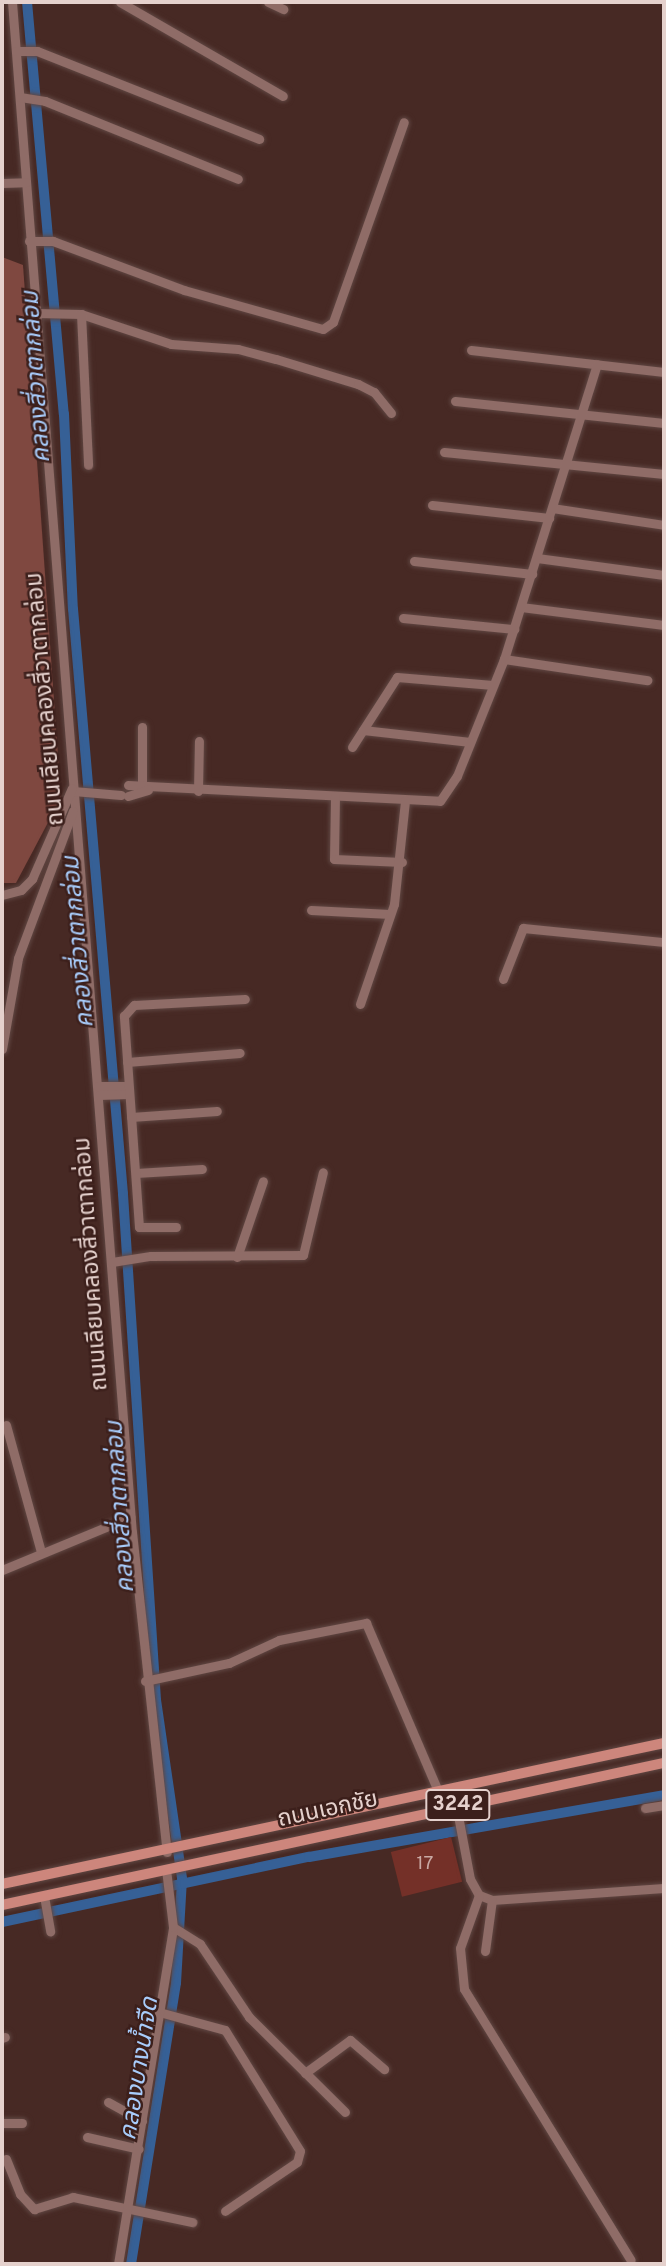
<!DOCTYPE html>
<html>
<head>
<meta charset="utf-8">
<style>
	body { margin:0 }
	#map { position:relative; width:666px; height:2266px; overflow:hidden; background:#472924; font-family:Overpass,"Noto Sans Thai",sans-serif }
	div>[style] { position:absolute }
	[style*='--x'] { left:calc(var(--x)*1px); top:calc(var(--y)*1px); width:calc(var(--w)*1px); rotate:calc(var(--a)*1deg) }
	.green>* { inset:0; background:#7f4840 }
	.canal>* { height:10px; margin:-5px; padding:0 5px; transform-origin:5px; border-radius:5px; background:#366096 }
	.building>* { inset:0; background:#743028; transform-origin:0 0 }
	.roads { filter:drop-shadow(0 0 2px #604743) drop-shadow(0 0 2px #604743) }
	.minor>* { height:9px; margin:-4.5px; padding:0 4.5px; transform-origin:4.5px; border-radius:4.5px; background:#8f6c67 }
	.major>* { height:10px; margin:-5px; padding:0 5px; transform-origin:5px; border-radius:5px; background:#cd867c }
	span { translate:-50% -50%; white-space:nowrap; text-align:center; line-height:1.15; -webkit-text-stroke:5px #3c1f1b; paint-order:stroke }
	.number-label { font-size:19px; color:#c9a9a4 }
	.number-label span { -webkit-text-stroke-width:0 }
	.shield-label span { padding:2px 5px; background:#3c1f1b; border:2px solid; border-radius:5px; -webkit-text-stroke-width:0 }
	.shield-label { font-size:21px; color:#e5d1cd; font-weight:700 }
	.street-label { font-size:23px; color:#e5d1cd }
	.water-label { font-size:24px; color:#a8ccfb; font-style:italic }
	.frame { position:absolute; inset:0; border:4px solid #e5d1cd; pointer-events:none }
</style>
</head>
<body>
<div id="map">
	<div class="green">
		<div style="clip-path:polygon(2px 257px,23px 265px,61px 798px,16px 883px,2px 883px)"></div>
	</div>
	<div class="canal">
		<div style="--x:27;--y:2;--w:414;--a:84.9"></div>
		<div style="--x:64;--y:414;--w:195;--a:87.4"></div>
		<div style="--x:73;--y:609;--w:587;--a:85.11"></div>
		<div style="--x:123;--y:1194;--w:507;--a:86.27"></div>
		<div style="--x:156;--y:1700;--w:181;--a:81.7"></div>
		<div style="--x:182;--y:1879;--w:104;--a:93.3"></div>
		<div style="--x:176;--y:1983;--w:285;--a:99.1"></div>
		<div style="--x:2;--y:1922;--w:314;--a:-12"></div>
		<div style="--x:309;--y:1857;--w:360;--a:-9.9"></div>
	</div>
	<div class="building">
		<div style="left:451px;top:1837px;width:46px;height:62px;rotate:76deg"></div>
	</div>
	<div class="roads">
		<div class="minor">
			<div style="--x:12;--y:2;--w:1535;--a:85.52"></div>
			<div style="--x:132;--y:1532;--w:322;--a:83.8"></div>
			<div style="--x:120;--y:2;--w:188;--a:30"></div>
			<div style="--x:268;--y:2;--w:17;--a:25"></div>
			<div style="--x:16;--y:51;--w:21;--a:0"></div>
			<div style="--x:37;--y:51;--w:239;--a:21.6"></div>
			<div style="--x:20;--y:97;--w:25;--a:9"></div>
			<div style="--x:45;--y:101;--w:208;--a:22"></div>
			<div style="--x:2;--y:183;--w:24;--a:-2"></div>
			<div style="--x:29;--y:241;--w:24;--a:0"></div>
			<div style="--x:53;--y:241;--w:140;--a:20.5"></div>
			<div style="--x:184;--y:290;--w:144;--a:15.7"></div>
			<div style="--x:323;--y:329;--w:12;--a:-35"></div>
			<div style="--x:333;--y:322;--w:212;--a:-70.5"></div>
			<div style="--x:36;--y:313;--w:45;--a:1.3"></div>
			<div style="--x:81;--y:314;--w:95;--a:18.4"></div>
			<div style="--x:171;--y:344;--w:67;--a:4.3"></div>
			<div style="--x:238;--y:349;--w:39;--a:15"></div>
			<div style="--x:276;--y:359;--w:86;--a:17"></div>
			<div style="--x:358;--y:384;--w:18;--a:27"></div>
			<div style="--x:374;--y:392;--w:27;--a:51"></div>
			<div style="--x:81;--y:314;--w:151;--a:87.3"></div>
			<div style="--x:471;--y:350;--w:194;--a:6.5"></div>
			<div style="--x:455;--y:401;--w:210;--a:6"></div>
			<div style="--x:444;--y:452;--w:221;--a:5.7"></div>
			<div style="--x:432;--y:505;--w:118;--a:6.3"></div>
			<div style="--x:552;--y:508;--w:113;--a:8.6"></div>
			<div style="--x:537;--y:558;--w:128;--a:7.6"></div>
			<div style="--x:414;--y:561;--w:119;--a:6.3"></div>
			<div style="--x:521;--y:607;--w:144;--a:7.2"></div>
			<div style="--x:403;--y:618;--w:112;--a:5.7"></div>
			<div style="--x:504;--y:659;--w:145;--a:8.4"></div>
			<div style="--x:142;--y:727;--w:64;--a:90"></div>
			<div style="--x:363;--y:730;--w:108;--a:6.4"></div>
			<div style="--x:352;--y:747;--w:83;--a:-57.3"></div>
			<div style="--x:397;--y:677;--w:96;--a:4.8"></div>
			<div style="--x:128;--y:785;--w:312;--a:2.9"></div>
			<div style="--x:440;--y:801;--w:30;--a:-56"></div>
			<div style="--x:457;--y:776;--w:126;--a:-68.1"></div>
			<div style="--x:504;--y:659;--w:309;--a:-72.5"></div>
			<div style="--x:73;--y:791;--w:48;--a:4.8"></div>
			<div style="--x:198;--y:791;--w:50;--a:-88.9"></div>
			<div style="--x:128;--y:796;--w:21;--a:-17"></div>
			<div style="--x:335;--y:796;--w:63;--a:90.9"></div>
			<div style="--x:334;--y:859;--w:68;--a:2.5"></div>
			<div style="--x:2;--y:895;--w:20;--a:-15"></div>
			<div style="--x:21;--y:890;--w:16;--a:-45"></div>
			<div style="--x:32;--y:879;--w:99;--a:-66.3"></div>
			<div style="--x:311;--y:910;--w:79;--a:2.9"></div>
			<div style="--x:503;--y:979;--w:55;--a:-68.6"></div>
			<div style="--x:523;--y:928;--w:142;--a:5.7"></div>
			<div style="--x:360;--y:1004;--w:106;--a:-71.2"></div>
			<div style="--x:394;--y:904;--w:104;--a:-83.9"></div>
			<div style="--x:2;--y:1049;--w:92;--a:-80"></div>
			<div style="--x:18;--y:958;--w:157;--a:-69.5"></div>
			<div style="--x:127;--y:1062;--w:113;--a:-4.6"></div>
			<div style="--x:98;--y:1086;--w:30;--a:0"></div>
			<div style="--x:99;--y:1095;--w:30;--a:-2"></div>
			<div style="--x:131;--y:1117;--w:86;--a:-4"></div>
			<div style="--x:136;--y:1173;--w:66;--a:-3.5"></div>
			<div style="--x:176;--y:1227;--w:37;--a:180"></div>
			<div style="--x:139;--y:1227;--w:212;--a:-94.1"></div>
			<div style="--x:124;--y:1016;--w:15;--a:-48"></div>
			<div style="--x:134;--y:1005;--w:111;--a:-3.1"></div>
			<div style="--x:237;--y:1257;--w:80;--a:-71.1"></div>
			<div style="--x:112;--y:1262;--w:39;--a:-9"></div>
			<div style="--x:151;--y:1256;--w:152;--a:-0.4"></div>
			<div style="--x:303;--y:1255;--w:85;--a:-76.5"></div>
			<div style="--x:6;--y:1425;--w:132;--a:74.6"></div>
			<div style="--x:2;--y:1570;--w:139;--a:-22.5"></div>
			<div style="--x:145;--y:1681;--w:86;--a:-12.1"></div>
			<div style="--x:229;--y:1663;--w:55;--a:-24.7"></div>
			<div style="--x:279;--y:1640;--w:89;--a:-11.1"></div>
			<div style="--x:366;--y:1623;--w:181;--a:66.8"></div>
			<div style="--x:456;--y:1805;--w:75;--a:79.3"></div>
			<div style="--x:470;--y:1879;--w:18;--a:61"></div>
			<div style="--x:479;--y:1895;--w:14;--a:21"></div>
			<div style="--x:492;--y:1900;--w:172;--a:-4"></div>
			<div style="--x:645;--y:1808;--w:19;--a:-9"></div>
			<div style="--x:479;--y:1895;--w:56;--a:109.7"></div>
			<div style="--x:460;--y:1948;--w:41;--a:84.4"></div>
			<div style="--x:464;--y:1989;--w:318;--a:58.4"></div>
			<div style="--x:44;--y:1896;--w:36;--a:80"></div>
			<div style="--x:173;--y:1927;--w:32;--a:32"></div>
			<div style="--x:200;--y:1944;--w:88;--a:56.1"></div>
			<div style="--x:249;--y:2017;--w:135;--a:44.7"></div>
			<div style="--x:485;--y:1951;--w:51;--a:-82.2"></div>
			<div style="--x:159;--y:2012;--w:68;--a:15.3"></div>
			<div style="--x:225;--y:2030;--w:142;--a:58.2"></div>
			<div style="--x:300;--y:2151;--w:11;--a:105"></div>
			<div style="--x:297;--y:2162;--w:87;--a:145.8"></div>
			<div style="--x:2;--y:2038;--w:3;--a:-18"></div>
			<div style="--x:305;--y:2073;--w:56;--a:-36.3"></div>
			<div style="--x:350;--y:2040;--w:45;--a:40.5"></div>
			<div style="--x:108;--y:2102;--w:39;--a:29"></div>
			<div style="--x:2;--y:2123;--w:20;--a:0"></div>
			<div style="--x:87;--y:2137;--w:53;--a:13"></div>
			<div style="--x:6;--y:2159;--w:38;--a:68"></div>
			<div style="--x:20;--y:2194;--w:21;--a:47"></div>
			<div style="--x:34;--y:2209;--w:41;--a:-17.1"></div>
			<div style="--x:73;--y:2197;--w:122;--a:11.9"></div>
			<div style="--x:118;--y:2264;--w:341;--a:-80.7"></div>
			<div style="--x:173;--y:1927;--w:58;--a:-96.9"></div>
		</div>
		<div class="major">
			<div style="--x:2;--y:1884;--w:677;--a:-12.02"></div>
			<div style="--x:2;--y:1905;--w:677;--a:-12.11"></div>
		</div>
	</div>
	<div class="number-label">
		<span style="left:425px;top:1865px">17</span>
	</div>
	<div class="shield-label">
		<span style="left:458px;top:1805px">3242</span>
	</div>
	<div class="street-label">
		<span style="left:47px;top:699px;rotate:-95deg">ถนนเลียบคลองสี่วาตากล่อม</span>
		<span style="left:93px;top:1264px;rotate:-94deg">ถนนเลียบคลองสี่วาตากล่อม</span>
		<span style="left:328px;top:1811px;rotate:-12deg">ถนนเอกชัย</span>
	</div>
	<div class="water-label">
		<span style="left:38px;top:377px;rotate:-94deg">คลองสี่วาตากล่อม</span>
		<span style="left:80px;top:942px;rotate:-95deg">คลองสี่วาตากล่อม</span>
		<span style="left:122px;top:1507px;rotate:-94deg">คลองสี่วาตากล่อม</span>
		<span style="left:141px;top:2069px;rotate:-81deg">คลองบางน้ำจืด</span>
	</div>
	<div class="frame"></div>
</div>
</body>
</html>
